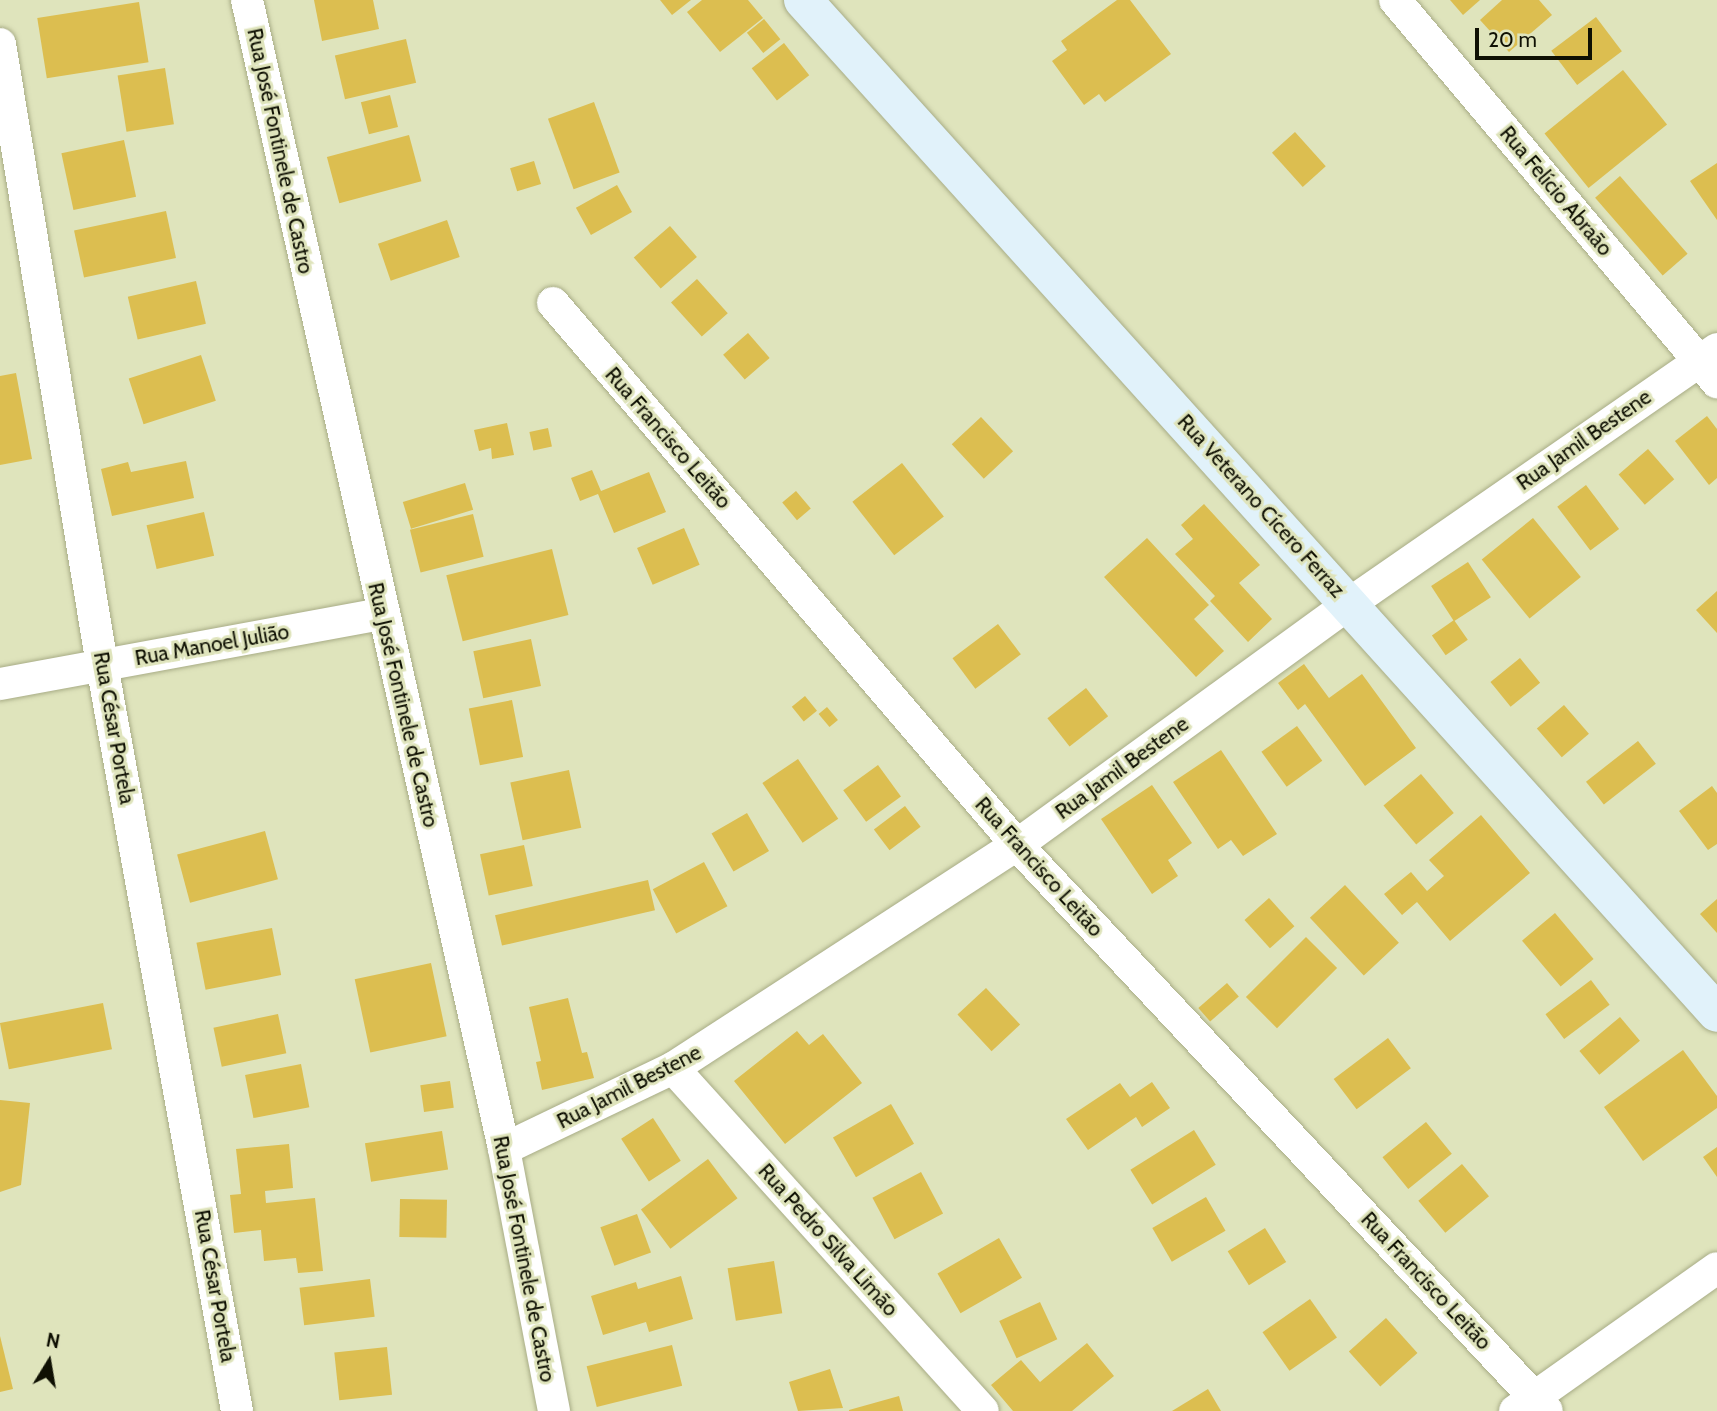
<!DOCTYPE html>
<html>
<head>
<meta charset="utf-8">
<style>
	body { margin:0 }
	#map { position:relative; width:1717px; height:1411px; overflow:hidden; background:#dfe4bc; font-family:Cabin,sans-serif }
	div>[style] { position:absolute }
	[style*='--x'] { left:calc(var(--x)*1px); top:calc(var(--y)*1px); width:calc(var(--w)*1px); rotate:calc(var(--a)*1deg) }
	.building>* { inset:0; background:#dcbe50; transform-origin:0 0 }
	.roads { filter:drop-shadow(0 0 2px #a8ac86) drop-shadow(0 0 2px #a8ac86) }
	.street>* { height:32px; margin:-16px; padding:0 16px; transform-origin:16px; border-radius:16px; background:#fff }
	.secondary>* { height:38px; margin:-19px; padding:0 19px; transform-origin:19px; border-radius:19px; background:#e1f2fa }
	span { translate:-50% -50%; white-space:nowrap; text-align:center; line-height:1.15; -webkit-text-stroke:6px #dfe4bc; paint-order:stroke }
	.street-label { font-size:21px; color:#0f1003 }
	.north { position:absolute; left:14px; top:1327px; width:70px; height:70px; -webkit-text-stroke:5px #dfe4bc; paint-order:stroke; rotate:11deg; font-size:19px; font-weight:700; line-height:28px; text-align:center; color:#0f1003 }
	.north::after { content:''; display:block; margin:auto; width:24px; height:32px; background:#0f1003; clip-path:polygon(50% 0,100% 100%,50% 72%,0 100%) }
	.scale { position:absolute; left:1475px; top:28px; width:117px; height:32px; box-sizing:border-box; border:4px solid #0f1003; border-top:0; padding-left:9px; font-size:21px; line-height:24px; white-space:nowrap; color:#0f1003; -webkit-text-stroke:5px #dfe4bc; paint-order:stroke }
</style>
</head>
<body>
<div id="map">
	<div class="building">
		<div style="clip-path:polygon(314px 0,373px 0,379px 29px,322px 41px)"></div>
		<div style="clip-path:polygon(660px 0,691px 0,672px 15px)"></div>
		<div style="clip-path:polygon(702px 0,748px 0,763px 18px,720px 52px,687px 12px)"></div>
		<div style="clip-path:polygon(1117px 0,1130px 0,1171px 54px,1105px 102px,1099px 94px,1084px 105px,1052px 61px,1067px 50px,1061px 41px)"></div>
		<div style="clip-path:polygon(1450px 0,1480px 0,1463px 15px)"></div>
		<div style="clip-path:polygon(1502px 0,1539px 0,1552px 15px,1509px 52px,1480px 20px)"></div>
		<div style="left:139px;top:2px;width:61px;height:103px;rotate:81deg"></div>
		<div style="left:1596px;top:17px;width:43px;height:56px;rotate:53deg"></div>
		<div style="left:764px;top:19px;width:26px;height:22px;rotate:51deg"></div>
		<div style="left:406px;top:39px;width:45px;height:73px;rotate:77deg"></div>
		<div style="left:784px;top:43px;width:41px;height:41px;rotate:52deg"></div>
		<div style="left:165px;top:68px;width:57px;height:48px;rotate:81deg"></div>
		<div style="left:1623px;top:70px;width:70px;height:101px;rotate:51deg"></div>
		<div style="left:390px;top:95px;width:33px;height:30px;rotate:76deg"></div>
		<div style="left:594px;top:102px;width:75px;height:49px;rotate:70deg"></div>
		<div style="left:1295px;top:132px;width:46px;height:31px;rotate:48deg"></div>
		<div style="left:409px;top:135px;width:48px;height:85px;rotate:75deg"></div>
		<div style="left:124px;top:140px;width:58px;height:64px;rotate:78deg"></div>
		<div style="left:534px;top:161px;width:24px;height:25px;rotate:73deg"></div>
		<div style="clip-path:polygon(1717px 163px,1717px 220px,1690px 181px)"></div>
		<div style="left:1620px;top:176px;width:103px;height:33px;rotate:49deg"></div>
		<div style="left:617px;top:185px;width:31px;height:47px;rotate:61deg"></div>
		<div style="left:166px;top:211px;width:48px;height:94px;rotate:78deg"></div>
		<div style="left:447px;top:220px;width:39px;height:73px;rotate:71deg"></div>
		<div style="left:670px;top:226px;width:41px;height:48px;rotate:49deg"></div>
		<div style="left:697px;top:279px;width:46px;height:35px;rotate:48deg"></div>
		<div style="left:196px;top:281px;width:44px;height:70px;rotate:77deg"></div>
		<div style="left:748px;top:333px;width:33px;height:33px;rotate:49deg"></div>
		<div style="left:201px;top:355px;width:48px;height:76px;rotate:72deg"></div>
		<div style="clip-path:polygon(16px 373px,32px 459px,0 465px,0 376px)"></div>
		<div style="clip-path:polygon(1707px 416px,1717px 429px,1717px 478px,1709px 485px,1675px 441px)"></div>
		<div style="left:981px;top:417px;width:47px;height:40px;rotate:47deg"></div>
		<div style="clip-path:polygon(507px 423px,514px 455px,492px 459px,491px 448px,479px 451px,474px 430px)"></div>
		<div style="left:548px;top:428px;width:19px;height:19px;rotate:78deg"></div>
		<div style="left:1648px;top:449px;width:40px;height:39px;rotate:49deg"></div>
		<div style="clip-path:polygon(186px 461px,194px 498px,112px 516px,101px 469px,128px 462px,131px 472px)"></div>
		<div style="left:902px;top:463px;width:68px;height:63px;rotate:52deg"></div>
		<div style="clip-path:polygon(592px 470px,601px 491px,649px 472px,666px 512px,614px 533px,598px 494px,580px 501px,571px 478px)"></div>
		<div style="left:465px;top:483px;width:28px;height:65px;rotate:73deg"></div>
		<div style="left:1586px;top:485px;width:55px;height:36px;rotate:53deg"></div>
		<div style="left:796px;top:491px;width:23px;height:18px;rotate:50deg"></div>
		<div style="clip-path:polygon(1204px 504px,1260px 565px,1239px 583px,1272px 619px,1248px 642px,1210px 601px,1215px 596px,1175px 554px,1193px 539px,1181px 525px)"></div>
		<div style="left:204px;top:512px;width:45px;height:59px;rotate:77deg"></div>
		<div style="left:473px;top:514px;width:44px;height:65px;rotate:76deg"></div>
		<div style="left:1533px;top:518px;width:76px;height:66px;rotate:51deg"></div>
		<div style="left:684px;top:528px;width:40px;height:51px;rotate:67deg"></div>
		<div style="clip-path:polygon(1147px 538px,1209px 605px,1194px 619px,1224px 651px,1196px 677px,1104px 577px)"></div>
		<div style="left:552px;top:549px;width:68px;height:109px;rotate:76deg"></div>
		<div style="left:1468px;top:562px;width:42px;height:44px;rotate:57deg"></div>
		<div style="clip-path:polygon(1717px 591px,1717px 633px,1696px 610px)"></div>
		<div style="left:1454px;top:620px;width:24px;height:27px;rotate:55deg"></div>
		<div style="left:998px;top:624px;width:38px;height:57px;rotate:53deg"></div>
		<div style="left:531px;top:639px;width:48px;height:59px;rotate:78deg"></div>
		<div style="left:1520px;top:658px;width:32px;height:38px;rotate:51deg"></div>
		<div style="clip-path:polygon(1304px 664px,1329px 698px,1362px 674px,1416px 748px,1365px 786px,1305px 704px,1298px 710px,1278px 683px)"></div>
		<div style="left:1086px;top:688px;width:36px;height:49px;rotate:52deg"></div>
		<div style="left:805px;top:696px;width:19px;height:17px;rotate:51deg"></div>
		<div style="left:512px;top:700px;width:58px;height:44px;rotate:79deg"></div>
		<div style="left:1564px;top:705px;width:38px;height:36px;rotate:49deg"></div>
		<div style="left:827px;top:707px;width:17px;height:11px;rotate:50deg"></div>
		<div style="left:1297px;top:726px;width:43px;height:44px;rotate:54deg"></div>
		<div style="left:1638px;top:741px;width:29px;height:66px;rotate:52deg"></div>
		<div style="clip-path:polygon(1221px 750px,1277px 834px,1243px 856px,1231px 840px,1218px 849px,1173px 782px)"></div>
		<div style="left:798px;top:759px;width:72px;height:43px;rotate:56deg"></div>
		<div style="left:878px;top:765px;width:39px;height:43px;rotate:54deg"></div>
		<div style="left:569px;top:770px;width:59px;height:60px;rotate:78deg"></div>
		<div style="left:1421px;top:774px;width:51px;height:49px;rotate:50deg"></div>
		<div style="clip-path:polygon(1152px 785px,1192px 843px,1168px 860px,1178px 876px,1152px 894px,1101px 819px)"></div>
		<div style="clip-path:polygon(1712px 786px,1717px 793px,1717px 844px,1708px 850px,1679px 811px)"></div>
		<div style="left:905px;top:806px;width:26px;height:39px;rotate:53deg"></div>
		<div style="left:747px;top:813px;width:44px;height:41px;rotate:60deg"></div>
		<div style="clip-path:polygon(1481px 815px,1530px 873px,1450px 941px,1417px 902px,1402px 915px,1384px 894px,1411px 872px,1427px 891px,1444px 876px,1429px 860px)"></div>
		<div style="left:265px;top:831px;width:50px;height:91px;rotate:75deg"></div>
		<div style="left:524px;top:845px;width:42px;height:45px;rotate:78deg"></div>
		<div style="left:704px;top:862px;width:50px;height:58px;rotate:62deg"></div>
		<div style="left:648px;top:880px;width:31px;height:157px;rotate:77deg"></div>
		<div style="left:1345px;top:885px;width:79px;height:48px;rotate:47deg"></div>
		<div style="left:1269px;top:898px;width:38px;height:33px;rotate:48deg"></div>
		<div style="clip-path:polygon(1717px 899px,1717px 933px,1700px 914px)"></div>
		<div style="left:1555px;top:913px;width:60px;height:43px;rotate:50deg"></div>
		<div style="left:272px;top:928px;width:48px;height:77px;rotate:79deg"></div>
		<div style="left:1306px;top:937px;width:44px;height:85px;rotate:45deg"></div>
		<div style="left:431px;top:963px;width:75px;height:78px;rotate:78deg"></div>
		<div style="left:1591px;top:980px;width:31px;height:57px;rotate:53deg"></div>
		<div style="left:1227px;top:983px;width:18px;height:38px;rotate:49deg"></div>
		<div style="left:986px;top:988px;width:50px;height:39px;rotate:47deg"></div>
		<div style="clip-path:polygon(568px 998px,582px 1053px,587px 1052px,594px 1078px,542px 1090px,536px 1062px,541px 1061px,529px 1007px)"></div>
		<div style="left:103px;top:1003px;width:47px;height:105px;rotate:79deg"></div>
		<div style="left:278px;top:1014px;width:40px;height:66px;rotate:78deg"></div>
		<div style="left:1620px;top:1017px;width:31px;height:53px;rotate:50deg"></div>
		<div style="clip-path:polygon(797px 1031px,809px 1045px,823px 1034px,862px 1083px,785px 1144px,734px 1081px)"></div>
		<div style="left:1388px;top:1038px;width:38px;height:68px;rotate:53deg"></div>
		<div style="clip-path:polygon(1683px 1050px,1717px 1096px,1717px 1108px,1643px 1161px,1604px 1107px)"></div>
		<div style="left:301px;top:1064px;width:44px;height:57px;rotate:79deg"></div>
		<div style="left:450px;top:1081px;width:27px;height:30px;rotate:82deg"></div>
		<div style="clip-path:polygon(1152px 1082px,1170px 1108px,1142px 1127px,1136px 1117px,1088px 1150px,1066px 1119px,1120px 1083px,1130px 1097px)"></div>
		<div style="clip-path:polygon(0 1100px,30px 1103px,21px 1185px,0 1192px)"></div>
		<div style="left:891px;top:1104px;width:46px;height:67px;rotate:60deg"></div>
		<div style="left:653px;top:1118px;width:51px;height:38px;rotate:57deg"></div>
		<div style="left:1426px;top:1122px;width:41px;height:56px;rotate:51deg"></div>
		<div style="left:1194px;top:1130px;width:41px;height:75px;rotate:58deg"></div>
		<div style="left:442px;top:1131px;width:39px;height:78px;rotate:81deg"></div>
		<div style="clip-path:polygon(289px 1144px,293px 1188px,265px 1191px,266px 1203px,315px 1198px,323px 1271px,298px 1273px,296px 1258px,264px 1261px,261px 1230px,234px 1233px,230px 1195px,241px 1194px,236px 1149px)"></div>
		<div style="clip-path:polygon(1717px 1147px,1717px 1177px,1703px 1157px)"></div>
		<div style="left:708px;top:1159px;width:49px;height:84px;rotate:53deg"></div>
		<div style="left:1462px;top:1164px;width:42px;height:57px;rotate:50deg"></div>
		<div style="left:921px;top:1172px;width:47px;height:55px;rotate:62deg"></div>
		<div style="left:1206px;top:1197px;width:39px;height:62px;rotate:60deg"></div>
		<div style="left:400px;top:1199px;width:47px;height:38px;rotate:1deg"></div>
		<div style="left:637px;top:1214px;width:41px;height:39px;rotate:70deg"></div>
		<div style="left:1265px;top:1228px;width:40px;height:44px;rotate:58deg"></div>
		<div style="left:999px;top:1238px;width:46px;height:71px;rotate:60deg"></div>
		<div style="left:774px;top:1261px;width:53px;height:47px;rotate:81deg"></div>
		<div style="clip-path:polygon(681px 1276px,693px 1319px,649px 1332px,646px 1322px,603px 1335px,591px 1296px,636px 1282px,638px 1289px)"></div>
		<div style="left:370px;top:1279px;width:38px;height:71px;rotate:83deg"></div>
		<div style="left:1310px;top:1299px;width:47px;height:58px;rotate:55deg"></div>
		<div style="left:1040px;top:1302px;width:41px;height:45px;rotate:65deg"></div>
		<div style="left:1386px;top:1318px;width:47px;height:50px;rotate:48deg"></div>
		<div style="clip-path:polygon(0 1336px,13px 1389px,0 1392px)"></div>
		<div style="clip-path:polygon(1087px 1343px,1114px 1376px,1072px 1411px,1013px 1411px,991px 1385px,1021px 1360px,1040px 1382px)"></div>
		<div style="left:672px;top:1345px;width:42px;height:88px;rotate:76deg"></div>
		<div style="left:387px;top:1347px;width:48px;height:53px;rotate:84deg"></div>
		<div style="clip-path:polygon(830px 1369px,843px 1408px,798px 1411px,789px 1382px)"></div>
		<div style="clip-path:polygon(1208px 1389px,1221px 1411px,1172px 1411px)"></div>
		<div style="clip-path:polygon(899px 1396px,903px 1411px,849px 1411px,849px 1410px)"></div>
	</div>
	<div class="roads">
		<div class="street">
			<div style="--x:247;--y:0;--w:1177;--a:77.39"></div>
			<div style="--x:504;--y:1149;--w:267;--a:79.2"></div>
			<div style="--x:1395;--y:0;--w:500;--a:49.9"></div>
			<div style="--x:0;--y:44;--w:629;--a:80.67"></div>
			<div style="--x:102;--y:665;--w:758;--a:79.74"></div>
			<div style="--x:553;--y:303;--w:713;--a:49.43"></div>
			<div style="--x:1017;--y:845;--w:775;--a:46.88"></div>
			<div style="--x:0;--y:684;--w:388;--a:-10.4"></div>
			<div style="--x:673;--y:1068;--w:462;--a:47.9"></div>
			<div style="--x:504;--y:1149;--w:187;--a:-25.6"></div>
			<div style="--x:673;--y:1068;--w:410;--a:-33"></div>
			<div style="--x:1017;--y:845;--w:410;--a:-36"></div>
			<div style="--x:1349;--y:604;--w:448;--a:-34.7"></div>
			<div style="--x:1515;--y:1411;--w:247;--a:-35.3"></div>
		</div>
		<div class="secondary">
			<div style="--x:803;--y:0;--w:1364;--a:47.94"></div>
		</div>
	</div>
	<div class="street-label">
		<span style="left:280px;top:151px;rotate:78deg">Rua José Fontinele de Castro</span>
		<span style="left:1556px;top:191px;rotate:50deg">Rua Felício Abraão</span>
		<span style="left:668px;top:438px;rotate:49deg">Rua Francisco Leitão</span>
		<span style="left:1584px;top:440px;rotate:-35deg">Rua Jamil Bestene</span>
		<span style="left:1261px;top:506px;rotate:48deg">Rua Veterano Cícero Ferraz</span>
		<span style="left:212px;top:645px;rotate:-10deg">Rua Manoel Julião</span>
		<span style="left:403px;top:705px;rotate:77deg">Rua José Fontinele de Castro</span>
		<span style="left:114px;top:728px;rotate:80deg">Rua César Portela</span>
		<span style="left:1122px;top:768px;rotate:-36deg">Rua Jamil Bestene</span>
		<span style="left:1039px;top:867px;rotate:48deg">Rua Francisco Leitão</span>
		<span style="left:629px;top:1087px;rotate:-27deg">Rua Jamil Bestene</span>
		<span style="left:828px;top:1240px;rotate:48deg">Rua Pedro Silva Limão</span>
		<span style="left:524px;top:1259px;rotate:79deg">Rua José Fontinele de Castro</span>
		<span style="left:1426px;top:1281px;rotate:47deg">Rua Francisco Leitão</span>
		<span style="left:215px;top:1286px;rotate:80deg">Rua César Portela</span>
	</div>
	<div class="north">N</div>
	<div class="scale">20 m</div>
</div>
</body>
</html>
